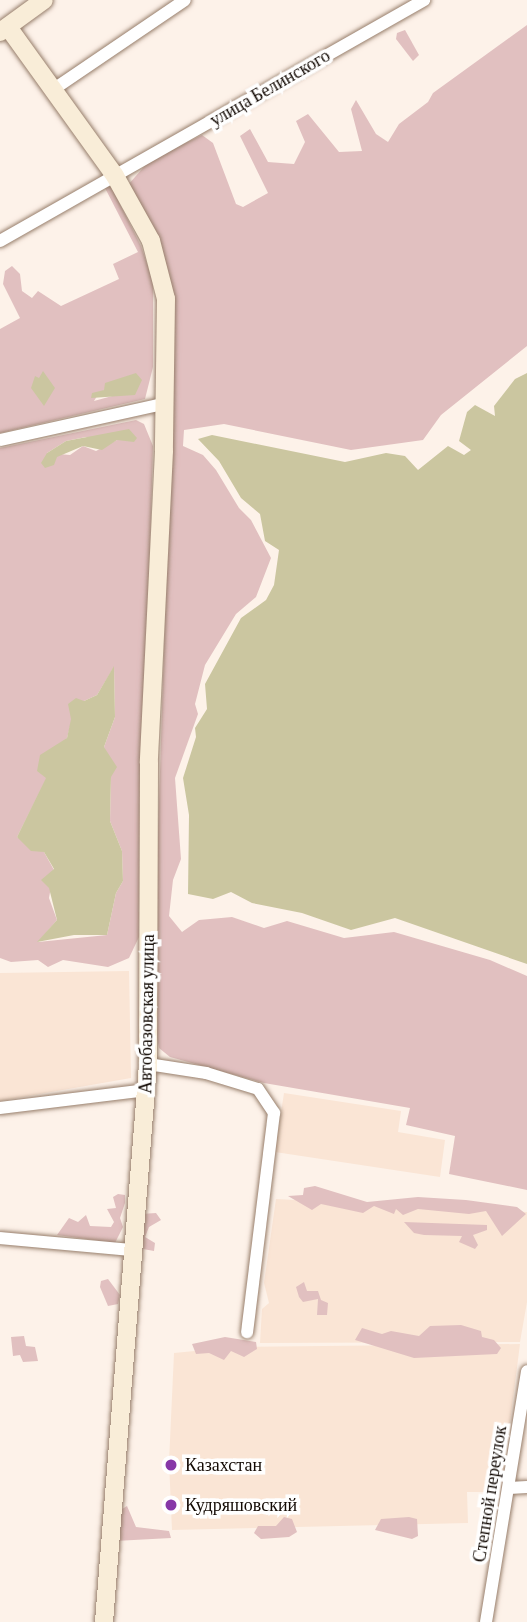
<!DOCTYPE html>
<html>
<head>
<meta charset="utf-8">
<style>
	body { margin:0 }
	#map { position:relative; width:527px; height:1622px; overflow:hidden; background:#fdf2e9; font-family:"Crimson Pro",serif }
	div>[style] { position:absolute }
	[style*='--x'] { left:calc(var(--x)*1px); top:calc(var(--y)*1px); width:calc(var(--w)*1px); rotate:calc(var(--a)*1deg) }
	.built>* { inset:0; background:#fae5d5 }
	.green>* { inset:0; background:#e1c0c0 }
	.water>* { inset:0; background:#cbc6a0 }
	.roads { filter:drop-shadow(0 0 2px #977e6b) drop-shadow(0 0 2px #977e6b) }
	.street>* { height:12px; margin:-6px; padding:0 6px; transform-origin:6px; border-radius:6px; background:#fff }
	.secondary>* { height:18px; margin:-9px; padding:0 9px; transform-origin:9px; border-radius:9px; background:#f9edd8 }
	.dots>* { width:19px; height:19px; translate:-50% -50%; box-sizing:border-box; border:4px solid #fff; border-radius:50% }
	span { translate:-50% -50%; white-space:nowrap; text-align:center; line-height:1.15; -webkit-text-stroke:7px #fff; paint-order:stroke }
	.street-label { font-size:18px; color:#130a04 }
	.poi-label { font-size:18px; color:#130a04 }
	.left { translate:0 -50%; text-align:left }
</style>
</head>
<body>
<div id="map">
	<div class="built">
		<div style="clip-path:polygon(129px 971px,131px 1078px,0 1101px,0 973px)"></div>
		<div style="clip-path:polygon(284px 1093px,401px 1111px,398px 1132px,445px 1140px,440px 1177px,275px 1152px)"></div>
		<div style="clip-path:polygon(276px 1199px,527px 1212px,527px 1302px,520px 1342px,260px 1343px,262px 1309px,269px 1303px,264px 1283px)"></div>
		<div style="clip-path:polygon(520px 1344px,501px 1492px,467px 1492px,468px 1523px,172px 1530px,169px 1462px,174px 1353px,236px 1347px)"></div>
	</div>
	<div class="green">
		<div style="clip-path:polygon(527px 25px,527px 346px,441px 415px,423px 440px,351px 450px,224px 424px,184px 430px,183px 446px,203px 455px,216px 470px,239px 508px,251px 520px,271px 558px,256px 597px,236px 614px,205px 665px,195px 704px,198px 714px,175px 778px,181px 859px,173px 880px,169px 916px,182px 932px,199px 920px,232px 917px,264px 928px,287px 921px,344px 938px,394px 932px,490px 960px,527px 976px,527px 1190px,449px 1174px,455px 1136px,406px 1125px,410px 1108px,264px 1083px,170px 1057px,159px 1048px,155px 1027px,158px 834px,175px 304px,160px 239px,128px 185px,149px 161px,202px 135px,213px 143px,236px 204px,243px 207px,268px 193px,240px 136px,250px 129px,268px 162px,294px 164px,305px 142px,296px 121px,308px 114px,339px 152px,362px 151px,351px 109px,356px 100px,376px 134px,388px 142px,399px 124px,428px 102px,433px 93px)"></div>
		<div style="clip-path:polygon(405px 30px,419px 55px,413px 61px,396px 39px,397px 33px)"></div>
		<div style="clip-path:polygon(evenodd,111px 186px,141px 246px,153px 281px,153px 367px,145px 399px,0 433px,0 329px,20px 318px,3px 284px,5px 271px,12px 266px,20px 274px,22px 291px,32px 298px,38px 291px,61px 306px,119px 279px,113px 264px,138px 252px,105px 188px,111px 186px,132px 375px,123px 393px,94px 401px,99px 393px,132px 375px)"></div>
		<div style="clip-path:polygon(evenodd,136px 420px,144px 424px,153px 446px,139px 937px,129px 958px,108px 967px,63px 960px,48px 967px,38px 960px,11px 962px,0 958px,0 448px,136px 420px,86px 437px,137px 438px,117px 440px,96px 451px,83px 446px,70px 455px,47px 453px,66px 441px,86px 437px,136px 420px,114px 667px,115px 717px,104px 747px,111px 777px,110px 821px,122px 851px,123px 881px,116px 893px,107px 935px,38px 942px,57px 920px,49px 898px,54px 870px,44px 852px,17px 837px,67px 738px,72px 719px,84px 701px,97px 695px,114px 667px)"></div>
		<div style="clip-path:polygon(315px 1186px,367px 1202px,418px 1197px,466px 1200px,517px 1207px,526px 1214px,502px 1236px,486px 1211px,469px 1214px,418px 1209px,403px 1215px,396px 1209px,394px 1214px,374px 1206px,363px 1213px,321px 1204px,312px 1210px,288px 1196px,303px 1195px,304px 1188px)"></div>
		<div style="clip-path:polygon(118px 1194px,125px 1195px,125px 1203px,120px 1218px,123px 1227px,115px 1243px,57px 1235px,69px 1218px,78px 1222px,86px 1215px,90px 1226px,111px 1227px,114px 1222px,107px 1209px,116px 1208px,113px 1197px)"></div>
		<div style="clip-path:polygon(156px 1213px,161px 1220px,149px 1227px,145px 1237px,155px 1243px,154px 1251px,143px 1249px,138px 1243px,141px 1214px)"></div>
		<div style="clip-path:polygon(404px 1222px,487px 1225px,487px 1230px,473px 1235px,478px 1245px,475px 1249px,459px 1242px,462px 1236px,424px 1235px,414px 1233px)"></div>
		<div style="clip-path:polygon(108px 1279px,120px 1295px,118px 1304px,108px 1306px,100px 1287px,101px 1281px)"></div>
		<div style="clip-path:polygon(304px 1282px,307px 1291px,318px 1291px,321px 1300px,328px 1303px,327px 1315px,317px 1315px,318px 1299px,303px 1302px,299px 1297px,296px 1287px)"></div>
		<div style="clip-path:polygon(461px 1325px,481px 1331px,482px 1337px,494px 1340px,501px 1348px,497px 1354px,414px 1358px,355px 1340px,362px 1328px,382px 1334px,391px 1331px,419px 1336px,430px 1326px)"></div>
		<div style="clip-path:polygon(24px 1336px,26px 1346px,35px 1347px,38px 1361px,23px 1362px,20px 1355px,13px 1356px,11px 1337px)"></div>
		<div style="clip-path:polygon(225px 1337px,256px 1342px,257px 1349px,244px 1357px,231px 1351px,224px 1360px,209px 1353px,196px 1354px,192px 1344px)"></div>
		<div style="clip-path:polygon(127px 1506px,136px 1527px,169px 1531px,171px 1538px,115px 1541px,119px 1511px)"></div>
		<div style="clip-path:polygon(284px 1517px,292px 1519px,297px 1532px,289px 1537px,261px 1539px,254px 1533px,258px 1526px,276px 1526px)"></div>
		<div style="clip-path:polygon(409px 1517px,417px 1519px,418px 1536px,412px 1539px,375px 1530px,381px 1519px)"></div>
	</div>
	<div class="water">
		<div style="clip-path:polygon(43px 371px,55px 388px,44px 406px,31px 388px,35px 376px,39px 378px)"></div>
		<div style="clip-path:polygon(136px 373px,142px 380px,135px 395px,91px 398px,92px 393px,104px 390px,105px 383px)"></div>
		<div style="clip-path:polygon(527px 373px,527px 964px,395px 918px,351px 930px,302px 913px,252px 903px,231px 892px,213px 899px,188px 894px,189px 815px,183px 778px,196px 737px,195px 728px,207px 709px,205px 684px,241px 618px,266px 600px,274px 585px,279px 550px,265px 541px,260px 514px,241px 498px,219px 461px,198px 439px,212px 435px,345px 462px,386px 453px,405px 456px,418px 470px,448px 446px,464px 455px,471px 450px,459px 441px,467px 412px,475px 405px,495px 416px,494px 406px,515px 379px)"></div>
		<div style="clip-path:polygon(129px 429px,137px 438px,134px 442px,117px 440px,102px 450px,83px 446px,57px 457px,54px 465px,45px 468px,41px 463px,47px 453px,66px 441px)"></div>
		<div style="clip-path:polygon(114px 666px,115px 717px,104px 747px,117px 767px,111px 777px,110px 821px,122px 851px,123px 881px,116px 893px,107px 935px,74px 935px,37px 942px,57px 920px,49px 888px,41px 880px,54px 869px,44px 852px,31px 851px,17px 837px,46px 778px,37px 771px,40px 755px,67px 738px,71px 719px,68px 704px,76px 698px,84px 701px,97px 695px)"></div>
	</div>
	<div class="roads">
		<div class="street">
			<div style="--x:54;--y:89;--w:158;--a:-34.2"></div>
			<div style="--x:0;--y:241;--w:488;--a:-29.6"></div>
			<div style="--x:0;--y:440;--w:167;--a:-12.5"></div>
			<div style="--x:148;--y:1064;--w:59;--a:8.8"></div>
			<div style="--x:206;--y:1073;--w:54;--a:17.1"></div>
			<div style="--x:258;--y:1089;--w:29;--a:56"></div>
			<div style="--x:274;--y:1113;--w:221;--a:97"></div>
			<div style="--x:0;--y:1108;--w:148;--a:-7"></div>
			<div style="--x:0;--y:1238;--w:134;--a:5.2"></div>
			<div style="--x:509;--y:1488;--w:18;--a:-3"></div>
			<div style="--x:486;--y:1622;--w:254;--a:-80.7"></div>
		</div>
		<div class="secondary">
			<div style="--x:8;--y:27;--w:183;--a:54.3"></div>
			<div style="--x:115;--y:176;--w:74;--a:61"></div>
			<div style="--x:151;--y:241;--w:60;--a:75.5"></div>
			<div style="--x:166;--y:299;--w:152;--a:90.8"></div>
			<div style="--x:164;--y:451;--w:312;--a:92.8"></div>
			<div style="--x:149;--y:763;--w:301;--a:90.2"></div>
			<div style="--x:148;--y:1064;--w:560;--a:94.51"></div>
			<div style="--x:0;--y:32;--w:54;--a:-36"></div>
		</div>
	</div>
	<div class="dots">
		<div style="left:171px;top:1465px;background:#8637a7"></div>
		<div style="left:171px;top:1505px;background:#8637a7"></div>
	</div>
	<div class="street-label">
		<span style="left:270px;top:88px;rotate:-30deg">улица Белинского</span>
		<span style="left:147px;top:1014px;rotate:-89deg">Автобазовская улица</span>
		<span style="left:490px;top:1494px;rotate:-81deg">Степной переулок</span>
	</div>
	<div class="poi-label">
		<span class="left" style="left:185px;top:1465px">Казахстан</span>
		<span class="left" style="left:185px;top:1505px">Кудряшовский</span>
	</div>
</div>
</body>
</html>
